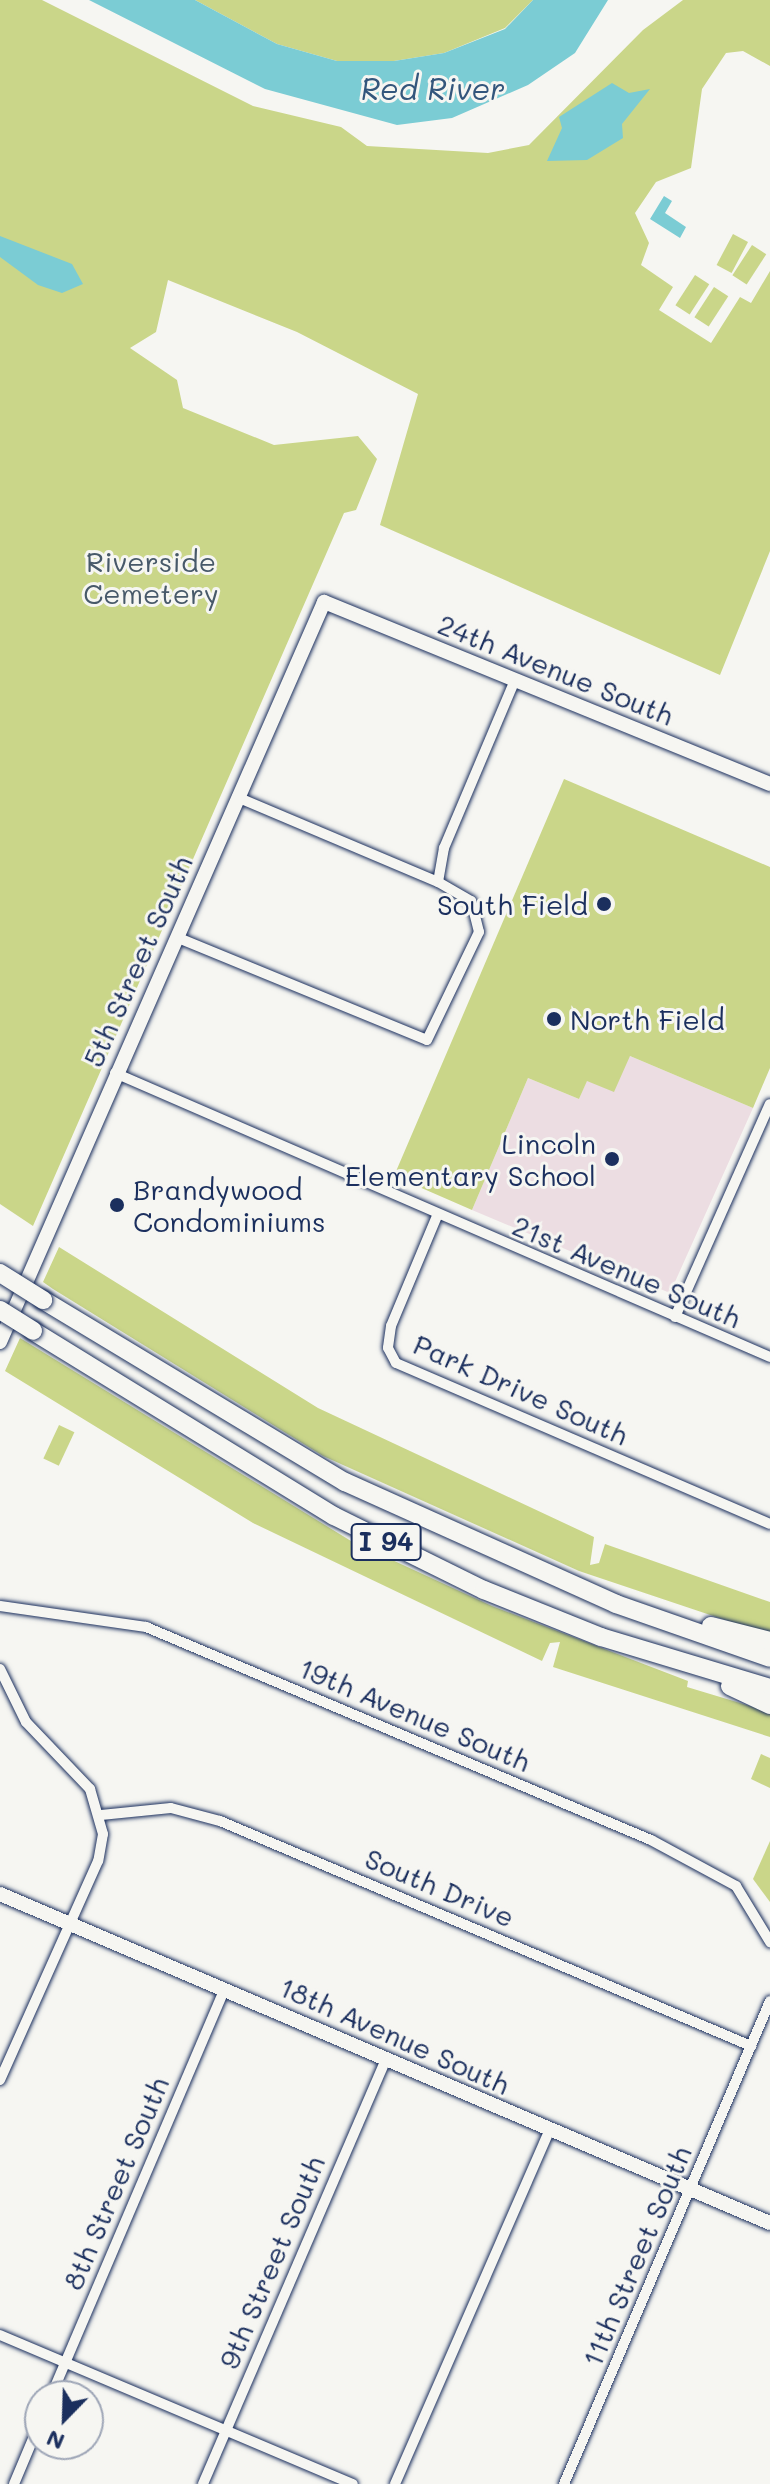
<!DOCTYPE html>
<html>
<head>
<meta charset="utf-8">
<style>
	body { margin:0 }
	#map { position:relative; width:770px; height:2484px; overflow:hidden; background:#f6f6f2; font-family:Mali,sans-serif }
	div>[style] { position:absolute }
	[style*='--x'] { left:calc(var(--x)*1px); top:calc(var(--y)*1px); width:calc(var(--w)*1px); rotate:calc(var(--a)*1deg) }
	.built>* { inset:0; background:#ecdde2 }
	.green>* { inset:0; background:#cad689; transform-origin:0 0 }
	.water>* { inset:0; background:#7bccd4 }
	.roads { filter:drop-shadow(0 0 2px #1b2f5e) drop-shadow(0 0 2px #1b2f5e) }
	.street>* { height:10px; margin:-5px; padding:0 5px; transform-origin:5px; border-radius:5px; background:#f6f6f2 }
	.secondary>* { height:14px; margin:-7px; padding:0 7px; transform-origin:7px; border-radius:7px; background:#f6f6f2 }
	.highway>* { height:18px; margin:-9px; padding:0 9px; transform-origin:9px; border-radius:9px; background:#f6f6f2 }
	.bridges { filter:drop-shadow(0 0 2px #1b2f5e) drop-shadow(0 0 2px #1b2f5e) }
	.highway-bridge>* { height:18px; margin:-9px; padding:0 9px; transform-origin:9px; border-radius:9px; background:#f6f6f2 }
	.dots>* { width:22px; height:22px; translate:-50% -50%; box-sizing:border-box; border:4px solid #f6f6f2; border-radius:50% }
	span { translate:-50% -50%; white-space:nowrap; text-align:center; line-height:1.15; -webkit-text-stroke:6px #f6f6f2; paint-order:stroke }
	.shield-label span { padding:2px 6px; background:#f6f6f2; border:2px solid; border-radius:6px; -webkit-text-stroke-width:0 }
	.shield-label { font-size:26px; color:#1b2f5e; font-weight:700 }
	.park-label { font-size:28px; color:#475969 }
	.street-label { font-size:28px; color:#1b2f5e }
	.poi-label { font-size:28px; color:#1b2f5e }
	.right { translate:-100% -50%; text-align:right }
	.left { translate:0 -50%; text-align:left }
	.water-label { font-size:30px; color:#33567c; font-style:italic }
	.north { position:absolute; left:24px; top:2380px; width:80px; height:80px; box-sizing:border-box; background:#f6f6f2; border:2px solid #9ea6b7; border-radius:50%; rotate:203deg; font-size:22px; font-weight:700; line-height:32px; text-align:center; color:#1b2f5e }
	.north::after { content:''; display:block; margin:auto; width:28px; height:36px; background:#1b2f5e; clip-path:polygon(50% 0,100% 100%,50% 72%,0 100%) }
</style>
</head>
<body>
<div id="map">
	<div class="built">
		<div style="clip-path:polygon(630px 1056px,753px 1108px,670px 1293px,472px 1210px,528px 1078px,579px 1099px,587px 1080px)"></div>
	</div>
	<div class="green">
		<div style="clip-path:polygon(0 0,42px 0,253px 106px,341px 127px,367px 146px,488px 153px,529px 145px,643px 30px,683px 0,770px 0,770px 66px,743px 51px,726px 53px,702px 89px,691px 168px,656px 182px,635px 213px,649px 243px,641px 265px,673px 287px,659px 310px,711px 343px,740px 297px,751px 303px,770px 271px,770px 551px,720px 675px,380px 525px,418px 394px,297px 332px,168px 280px,156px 332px,130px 348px,177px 380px,183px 408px,274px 445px,358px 436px,377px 459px,356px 510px,344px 513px,33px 1226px,0 1204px)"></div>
		<div style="clip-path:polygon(195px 0,533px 0,505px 28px,444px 53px,394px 61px,337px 61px,277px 44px)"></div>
		<div style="left:733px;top:234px;width:17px;height:35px;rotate:28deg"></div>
		<div style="left:752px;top:245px;width:17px;height:36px;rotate:33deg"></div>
		<div style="left:695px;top:275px;width:17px;height:36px;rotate:33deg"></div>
		<div style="left:714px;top:287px;width:17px;height:36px;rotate:33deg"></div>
		<div style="clip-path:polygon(564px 779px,770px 867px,770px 1068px,753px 1108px,630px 1056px,614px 1092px,587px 1081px,579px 1099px,528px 1078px,472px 1210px,394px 1176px)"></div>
		<div style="clip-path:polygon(59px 1247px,318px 1408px,594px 1537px,590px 1565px,599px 1563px,605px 1544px,770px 1602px,770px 1635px,579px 1571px,323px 1456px,53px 1289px,43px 1282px)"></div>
		<div style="clip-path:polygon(20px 1338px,351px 1541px,492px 1606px,688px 1681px,687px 1687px,770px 1712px,770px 1737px,553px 1667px,560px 1642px,550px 1643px,542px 1661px,253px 1523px,5px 1371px)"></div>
		<div style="left:59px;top:1425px;width:17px;height:37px;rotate:25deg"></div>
		<div style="clip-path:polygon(761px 1754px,770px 1758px,770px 1788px,751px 1779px)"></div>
		<div style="clip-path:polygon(770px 1841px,770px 1902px,753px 1879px)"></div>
	</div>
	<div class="water">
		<div style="clip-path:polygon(89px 0,195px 0,277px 44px,337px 61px,394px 61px,444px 53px,505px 29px,533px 0,608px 0,575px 53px,528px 85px,452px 118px,397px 125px,265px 89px)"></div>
		<div style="clip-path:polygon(612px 83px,629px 93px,650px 89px,622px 124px,623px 138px,587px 160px,547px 161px,562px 128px,559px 117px)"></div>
		<div style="clip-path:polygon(664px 196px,672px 201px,665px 213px,686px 227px,680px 238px,650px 219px)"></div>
		<div style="clip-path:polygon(0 236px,72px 264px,83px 284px,62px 293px,38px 285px,0 257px)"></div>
	</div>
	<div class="roads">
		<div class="street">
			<div style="--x:237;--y:797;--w:218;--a:22.9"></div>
			<div style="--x:176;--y:937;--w:271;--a:22.3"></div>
			<div style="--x:427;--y:1040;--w:120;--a:-64.3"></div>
			<div style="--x:479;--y:932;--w:32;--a:-104"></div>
			<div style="--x:471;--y:901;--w:38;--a:-150"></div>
			<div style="--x:438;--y:882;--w:35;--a:-80"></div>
			<div style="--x:444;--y:848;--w:180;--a:-67.1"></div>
			<div style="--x:115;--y:1073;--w:714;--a:23.44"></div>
			<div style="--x:437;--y:1216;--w:119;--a:112.7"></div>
			<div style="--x:391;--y:1326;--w:22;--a:98"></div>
			<div style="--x:388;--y:1348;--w:17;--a:62"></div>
			<div style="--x:396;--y:1363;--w:407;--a:23.3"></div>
			<div style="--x:675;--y:1317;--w:233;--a:-66"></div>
			<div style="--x:0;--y:1606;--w:148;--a:8.2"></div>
			<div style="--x:146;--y:1627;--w:548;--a:22.87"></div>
			<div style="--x:651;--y:1840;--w:97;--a:28.4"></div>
			<div style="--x:736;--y:1886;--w:66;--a:58.7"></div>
			<div style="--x:0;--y:1669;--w:59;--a:63.9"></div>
			<div style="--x:26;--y:1722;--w:93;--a:46.3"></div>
			<div style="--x:90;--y:1789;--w:47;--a:73.9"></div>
			<div style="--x:103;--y:1834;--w:27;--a:100"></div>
			<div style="--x:98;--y:1861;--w:240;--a:114.1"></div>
			<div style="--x:101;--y:1815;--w:70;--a:-5.7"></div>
			<div style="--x:171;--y:1808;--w:51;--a:14.9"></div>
			<div style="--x:220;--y:1821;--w:577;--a:22.96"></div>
			<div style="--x:0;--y:2335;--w:383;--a:22.9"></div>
			<div style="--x:51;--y:2396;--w:443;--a:-66.9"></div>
			<div style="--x:14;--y:2484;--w:67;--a:-67.2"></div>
			<div style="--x:203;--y:2484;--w:463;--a:-66.7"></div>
			<div style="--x:395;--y:2484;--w:385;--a:-66.4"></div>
			<div style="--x:564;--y:2484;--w:525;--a:-66.9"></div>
		</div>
		<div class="secondary">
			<div style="--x:0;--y:1342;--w:808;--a:-66.35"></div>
			<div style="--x:324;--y:602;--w:482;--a:22.2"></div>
			<div style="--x:0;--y:1894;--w:837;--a:23.14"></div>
		</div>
		<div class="highway">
			<div style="--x:43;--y:1300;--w:353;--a:31.1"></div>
			<div style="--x:345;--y:1482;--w:297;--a:24.2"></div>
			<div style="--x:616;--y:1604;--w:163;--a:19.3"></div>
			<div style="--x:33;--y:1331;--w:353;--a:31.6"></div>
			<div style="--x:334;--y:1516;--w:167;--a:26.3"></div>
			<div style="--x:484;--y:1590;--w:126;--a:21.9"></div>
			<div style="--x:601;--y:1637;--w:177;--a:16.8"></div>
			<div style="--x:711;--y:1626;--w:61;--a:14.3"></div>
			<div style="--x:730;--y:1686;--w:44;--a:25.4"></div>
		</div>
	</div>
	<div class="bridges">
		<div class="highway-bridge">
			<div style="--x:0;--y:1273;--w:51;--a:32.1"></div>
			<div style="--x:0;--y:1310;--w:39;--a:32"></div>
		</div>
	</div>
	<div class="dots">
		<div style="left:604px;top:904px;background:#1b2f5e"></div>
		<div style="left:554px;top:1019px;background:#1b2f5e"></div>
		<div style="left:612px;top:1159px;background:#1b2f5e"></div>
		<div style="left:117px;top:1205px;background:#1b2f5e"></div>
	</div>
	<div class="shield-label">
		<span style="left:386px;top:1542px">I 94</span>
	</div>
	<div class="park-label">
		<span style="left:151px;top:577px">Riverside<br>Cemetery</span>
	</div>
	<div class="street-label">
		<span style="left:556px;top:669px;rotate:22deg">24th Avenue South</span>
		<span style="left:137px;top:961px;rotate:-66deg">5th Street South</span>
		<span style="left:627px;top:1271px;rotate:23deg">21st Avenue South</span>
		<span style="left:521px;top:1389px;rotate:24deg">Park Drive South</span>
		<span style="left:415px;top:1714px;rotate:23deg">19th Avenue South</span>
		<span style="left:440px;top:1887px;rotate:23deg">South Drive</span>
		<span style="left:395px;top:2035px;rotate:24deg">18th Avenue South</span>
		<span style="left:115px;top:2183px;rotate:-67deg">8th Street South</span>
		<span style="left:636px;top:2256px;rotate:-67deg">11th Street South</span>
		<span style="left:271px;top:2262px;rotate:-67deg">9th Street South</span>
	</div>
	<div class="poi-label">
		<span class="right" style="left:588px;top:904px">South Field</span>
		<span class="left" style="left:570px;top:1019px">North Field</span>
		<span class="right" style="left:596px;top:1159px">Lincoln<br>Elementary School</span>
		<span class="left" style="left:133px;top:1205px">Brandywood<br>Condominiums</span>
	</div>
	<div class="water-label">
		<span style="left:433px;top:88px">Red River</span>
	</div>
	<div class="north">N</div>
</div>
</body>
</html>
